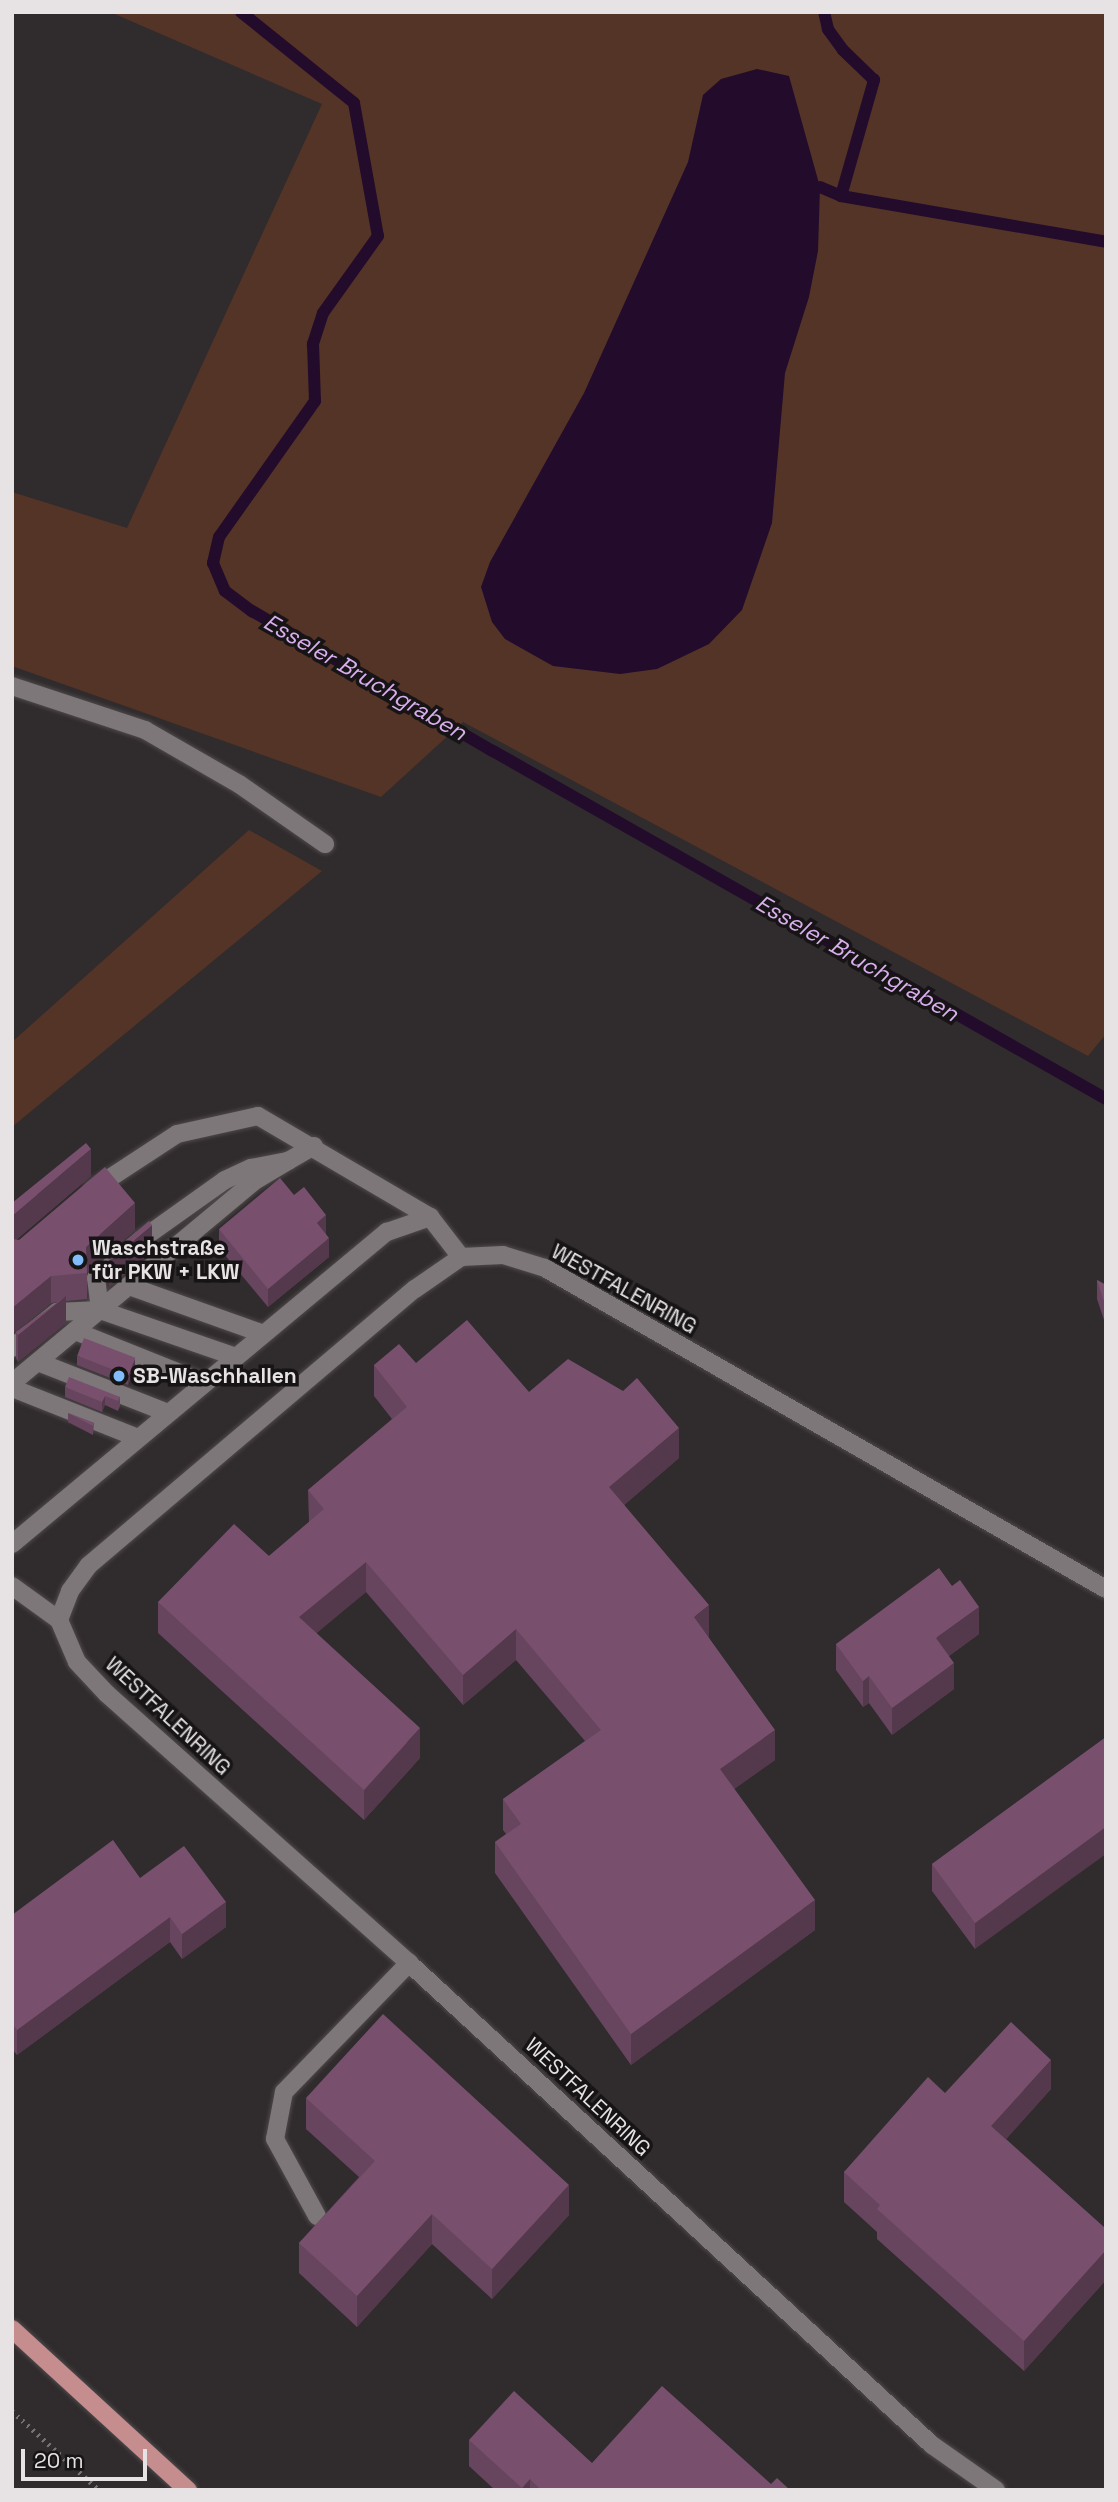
<!DOCTYPE html>
<html>
<head>
<meta charset="utf-8">
<style>
	body { margin:0 }
	#map { position:relative; width:1118px; height:2502px; overflow:hidden; background:#302b2c; font-family:"Space Grotesk",sans-serif }
	div>[style] { position:absolute }
	[style*='--x'] { left:calc(var(--x)*1px); top:calc(var(--y)*1px); width:calc(var(--w)*1px); rotate:calc(var(--a)*1deg) }
	.green>* { inset:0; background:#543427 }
	.water>* { inset:0; background:#230b2c }
	.stream>* { height:12px; margin:-6px; padding:0 6px; transform-origin:6px; border-radius:6px; background:#230b2c }
	.path>* { height:4.5px; margin-top:-2.25px; transform-origin:0; background:repeating-linear-gradient(90deg,#767172 0 2px,transparent 0 7px) }
	.roads { filter:drop-shadow(0 0 2px #4e494b) drop-shadow(0 0 2px #4e494b) }
	.minor>* { height:18px; margin:-9px; padding:0 9px; transform-origin:9px; border-radius:9px; background:#7e7779 }
	.major>* { height:18px; margin:-9px; padding:0 9px; transform-origin:9px; border-radius:9px; background:#c58d8d }
	.wall>* { inset:0; background:#67455e }
	.shaded-wall>* { inset:0; background:#54384c }
	.building>* { inset:0; background:#78506d; transform-origin:0 0 }
	.dots>* { width:19px; height:19px; translate:-50% -50%; box-sizing:border-box; border:4px solid #161415; border-radius:50% }
	span { translate:-50% -50%; white-space:nowrap; text-align:center; line-height:1.15; -webkit-text-stroke:7px #161415; paint-order:stroke }
	.poi-label { font-size:21px; color:#e7e3e4; font-weight:700 }
	.left { translate:0 -50%; text-align:left }
	.street-label { font-size:21px; color:#e7e3e4 }
	.water-label { font-size:23px; color:#d9aeed; font-style:italic }
	.frame { position:absolute; inset:0; border:14px solid #e7e3e4; pointer-events:none }
	.scale { position:absolute; left:21px; top:2449px; width:126px; height:32px; box-sizing:border-box; border:4px solid #e7e3e4; border-top:0; padding-left:9px; font-size:21px; line-height:24px; white-space:nowrap; color:#e7e3e4; -webkit-text-stroke:5px #161415; paint-order:stroke }
</style>
</head>
<body>
<div id="map">
	<div class="green">
		<div style="clip-path:polygon(110px 12px,1106px 12px,1106px 1034px,1088px 1056px,463px 722px,381px 797px,12px 666px,12px 492px,127px 528px,322px 104px)"></div>
		<div style="clip-path:polygon(249px 830px,322px 871px,12px 1127px,12px 1042px)"></div>
	</div>
	<div class="water">
		<div style="clip-path:polygon(757px 69px,789px 76px,820px 187px,818px 251px,809px 297px,785px 373px,772px 523px,742px 610px,709px 644px,657px 669px,620px 674px,553px 666px,505px 639px,492px 622px,481px 587px,490px 562px,584px 393px,688px 162px,703px 95px,721px 79px)"></div>
	</div>
	<div class="stream">
		<div style="--x:241;--y:12;--w:145;--a:38.8"></div>
		<div style="--x:354;--y:103;--w:135;--a:79.8"></div>
		<div style="--x:378;--y:236;--w:95;--a:125.5"></div>
		<div style="--x:323;--y:313;--w:33;--a:108"></div>
		<div style="--x:313;--y:344;--w:57;--a:88"></div>
		<div style="--x:315;--y:401;--w:166;--a:125.2"></div>
		<div style="--x:219;--y:537;--w:27;--a:103"></div>
		<div style="--x:213;--y:563;--w:30;--a:67"></div>
		<div style="--x:225;--y:591;--w:34;--a:37"></div>
		<div style="--x:252;--y:611;--w:279;--a:30.2"></div>
		<div style="--x:493;--y:751;--w:705;--a:29.58"></div>
		<div style="--x:820;--y:187;--w:23;--a:23"></div>
		<div style="--x:841;--y:196;--w:121;--a:-74.1"></div>
		<div style="--x:874;--y:80;--w:43;--a:-135.9"></div>
		<div style="--x:843;--y:50;--w:26;--a:-126"></div>
		<div style="--x:828;--y:29;--w:17;--a:-103"></div>
		<div style="--x:841;--y:196;--w:269;--a:9.8"></div>
	</div>
	<div class="path">
		<div style="--x:12;--y:2411;--w:118;--a:42.2"></div>
	</div>
	<div class="roads">
		<div class="minor">
			<div style="--x:12;--y:686;--w:140;--a:18.3"></div>
			<div style="--x:145;--y:730;--w:108;--a:29.9"></div>
			<div style="--x:239;--y:784;--w:105;--a:34.9"></div>
			<div style="--x:93;--y:1189;--w:100;--a:-33.2"></div>
			<div style="--x:177;--y:1134;--w:83;--a:-12.5"></div>
			<div style="--x:258;--y:1116;--w:199;--a:30.4"></div>
			<div style="--x:430;--y:1217;--w:51;--a:52.2"></div>
			<div style="--x:129;--y:1286;--w:143;--a:19.6"></div>
			<div style="--x:100;--y:1310;--w:32;--a:-97"></div>
			<div style="--x:96;--y:1278;--w:60;--a:-40.3"></div>
			<div style="--x:142;--y:1239;--w:102;--a:-35.4"></div>
			<div style="--x:225;--y:1180;--w:29;--a:-25"></div>
			<div style="--x:251;--y:1168;--w:38;--a:-11"></div>
			<div style="--x:288;--y:1161;--w:30;--a:-30"></div>
			<div style="--x:75;--y:1331;--w:140;--a:21.8"></div>
			<div style="--x:12;--y:1348;--w:58;--a:-38.7"></div>
			<div style="--x:57;--y:1312;--w:43;--a:-2.7"></div>
			<div style="--x:100;--y:1310;--w:144;--a:19.1"></div>
			<div style="--x:38;--y:1362;--w:140;--a:21.4"></div>
			<div style="--x:12;--y:1383;--w:314;--a:-39.8"></div>
			<div style="--x:253;--y:1182;--w:41;--a:-31"></div>
			<div style="--x:12;--y:1388;--w:136;--a:21.6"></div>
			<div style="--x:12;--y:1544;--w:488;--a:-39.8"></div>
			<div style="--x:387;--y:1232;--w:46;--a:-19.2"></div>
			<div style="--x:12;--y:1586;--w:58;--a:35.9"></div>
			<div style="--x:317;--y:2216;--w:88;--a:-118.6"></div>
			<div style="--x:275;--y:2139;--w:48;--a:-79.2"></div>
			<div style="--x:284;--y:2092;--w:180;--a:-45.9"></div>
			<div style="--x:996;--y:2490;--w:78;--a:-144.9"></div>
			<div style="--x:932;--y:2445;--w:711;--a:-137.34"></div>
			<div style="--x:409;--y:1963;--w:404;--a:-138.3"></div>
			<div style="--x:107;--y:1694;--w:44;--a:-133.2"></div>
			<div style="--x:77;--y:1662;--w:46;--a:-113.2"></div>
			<div style="--x:59;--y:1620;--w:31;--a:-69"></div>
			<div style="--x:70;--y:1591;--w:32;--a:-54"></div>
			<div style="--x:89;--y:1565;--w:427;--a:-40.3"></div>
			<div style="--x:415;--y:1289;--w:56;--a:-34.8"></div>
			<div style="--x:461;--y:1257;--w:42;--a:-2.7"></div>
			<div style="--x:503;--y:1255;--w:44;--a:17.2"></div>
			<div style="--x:545;--y:1268;--w:646;--a:29.78"></div>
		</div>
		<div class="major">
			<div style="--x:12;--y:2329;--w:239;--a:42.5"></div>
		</div>
	</div>
	<div class="wall">
		<div style="clip-path:polygon(91px 1176px,16px 1240px,135px 1230px,87px 1272px,87px 1299px,66px 1301px,66px 1323px,18px 1362px,16px 1358px,16px 1332px,58px 1302px,51px 1303px,12px 1334px,12px 1203px)"></div>
		<div style="clip-path:polygon(219px 1229px,326px 1234px,329px 1257px,268px 1307px,219px 1248px)"></div>
		<div style="clip-path:polygon(1097px 1280px,1106px 1285px,1106px 1326px,1097px 1299px)"></div>
		<div style="clip-path:polygon(77px 1356px,135px 1367px,128px 1385px,77px 1365px)"></div>
		<div style="clip-path:polygon(416px 1363px,529px 1392px,679px 1458px,624px 1505px,709px 1636px,708px 1637px,775px 1760px,734px 1789px,815px 1930px,631px 2065px,495px 1873px,495px 1842px,506px 1834px,503px 1830px,503px 1799px,585px 1741px,516px 1660px,463px 1705px,366px 1592px,316px 1633px,420px 1758px,364px 1820px,158px 1633px,158px 1602px,269px 1556px,309px 1522px,308px 1490px,392px 1419px,374px 1396px,374px 1365px)"></div>
		<div style="clip-path:polygon(65px 1387px,120px 1397px,120px 1406px,118px 1411px,105px 1405px,102px 1412px,65px 1397px)"></div>
		<div style="clip-path:polygon(68px 1413px,94px 1423px,93px 1435px,68px 1422px)"></div>
		<div style="clip-path:polygon(979px 1634px,949px 1656px,954px 1689px,892px 1735px,869px 1703px,863px 1707px,836px 1670px,836px 1644px)"></div>
		<div style="clip-path:polygon(1106px 1737px,975px 1949px,932px 1891px,932px 1864px)"></div>
		<div style="clip-path:polygon(140px 1878px,226px 1927px,182px 1959px,170px 1942px,17px 2055px,12px 2049px,12px 1915px)"></div>
		<div style="clip-path:polygon(1051px 2089px,1006px 2139px,1106px 2229px,1106px 2280px,1024px 2371px,877px 2239px,877px 2232px,844px 2202px,844px 2172px,945px 2093px)"></div>
		<div style="clip-path:polygon(306px 2098px,569px 2215px,492px 2299px,432px 2244px,357px 2327px,299px 2273px,299px 2243px,359px 2177px,306px 2129px)"></div>
		<div style="clip-path:polygon(469px 2440px,592px 2463px,771px 2484px,790px 2490px,495px 2490px,469px 2466px)"></div>
	</div>
	<div class="shaded-wall">
		<div style="clip-path:polygon(91px 1149px,91px 1176px,12px 1243px,12px 1216px)"></div>
		<div style="clip-path:polygon(135px 1203px,135px 1230px,86px 1273px,86px 1247px)"></div>
		<div style="clip-path:polygon(326px 1215px,326px 1234px,317px 1241px,317px 1223px)"></div>
		<div style="clip-path:polygon(152px 1225px,152px 1251px,109px 1288px,109px 1261px)"></div>
		<div style="clip-path:polygon(329px 1238px,329px 1257px,268px 1307px,268px 1289px)"></div>
		<div style="clip-path:polygon(51px 1276px,51px 1303px,12px 1334px,12px 1308px)"></div>
		<div style="clip-path:polygon(66px 1296px,66px 1323px,18px 1362px,18px 1335px)"></div>
		<div style="clip-path:polygon(135px 1358px,135px 1367px,128px 1385px,128px 1376px)"></div>
		<div style="clip-path:polygon(105px 1396px,105px 1405px,102px 1412px,102px 1402px)"></div>
		<div style="clip-path:polygon(679px 1428px,679px 1458px,609px 1518px,609px 1487px)"></div>
		<div style="clip-path:polygon(366px 1562px,366px 1592px,299px 1648px,299px 1617px)"></div>
		<div style="clip-path:polygon(709px 1605px,709px 1636px,694px 1647px,694px 1617px)"></div>
		<div style="clip-path:polygon(979px 1607px,979px 1634px,936px 1665px,936px 1638px)"></div>
		<div style="clip-path:polygon(516px 1629px,516px 1660px,463px 1705px,463px 1675px)"></div>
		<div style="clip-path:polygon(954px 1663px,954px 1689px,892px 1735px,892px 1708px)"></div>
		<div style="clip-path:polygon(869px 1676px,869px 1703px,863px 1707px,863px 1681px)"></div>
		<div style="clip-path:polygon(420px 1728px,420px 1758px,364px 1820px,364px 1790px)"></div>
		<div style="clip-path:polygon(775px 1730px,775px 1760px,720px 1799px,720px 1769px)"></div>
		<div style="clip-path:polygon(1106px 1827px,1106px 1854px,975px 1949px,975px 1923px)"></div>
		<div style="clip-path:polygon(815px 1900px,815px 1930px,631px 2065px,631px 2034px)"></div>
		<div style="clip-path:polygon(226px 1902px,226px 1927px,182px 1959px,182px 1934px)"></div>
		<div style="clip-path:polygon(170px 1917px,170px 1942px,17px 2055px,17px 2030px)"></div>
		<div style="clip-path:polygon(1051px 2060px,1051px 2089px,991px 2156px,991px 2126px)"></div>
		<div style="clip-path:polygon(569px 2185px,569px 2215px,492px 2299px,492px 2269px)"></div>
		<div style="clip-path:polygon(432px 2214px,432px 2244px,357px 2327px,357px 2296px)"></div>
		<div style="clip-path:polygon(1106px 2250px,1106px 2280px,1024px 2371px,1024px 2341px)"></div>
		<div style="clip-path:polygon(530px 2479px,530px 2490px,522px 2490px,522px 2488px)"></div>
	</div>
	<div class="building">
		<div style="clip-path:polygon(86px 1143px,91px 1149px,12px 1216px,12px 1203px)"></div>
		<div style="clip-path:polygon(105px 1167px,135px 1203px,86px 1247px,87px 1273px,51px 1276px,12px 1308px,12px 1239px,19px 1240px)"></div>
		<div style="clip-path:polygon(280px 1178px,294px 1195px,304px 1187px,326px 1215px,317px 1223px,329px 1238px,268px 1289px,219px 1229px)"></div>
		<div style="clip-path:polygon(149px 1221px,152px 1225px,109px 1261px,108px 1256px)"></div>
		<div style="clip-path:polygon(1097px 1280px,1106px 1285px,1106px 1308px)"></div>
		<div style="clip-path:polygon(66px 1296px,18px 1335px,16px 1332px)"></div>
		<div style="clip-path:polygon(467px 1320px,529px 1392px,568px 1359px,623px 1391px,637px 1378px,679px 1428px,609px 1487px,709px 1605px,694px 1617px,775px 1730px,720px 1769px,815px 1900px,631px 2034px,495px 1842px,521px 1824px,503px 1799px,601px 1730px,516px 1629px,463px 1675px,366px 1562px,299px 1617px,420px 1728px,364px 1790px,158px 1602px,234px 1524px,269px 1556px,324px 1509px,308px 1490px,407px 1407px,374px 1365px,399px 1344px,416px 1363px)"></div>
		<div style="left:84px;top:1338px;width:55px;height:19px;rotate:21deg"></div>
		<div style="clip-path:polygon(69px 1377px,120px 1397px,118px 1401px,105px 1396px,102px 1402px,65px 1387px)"></div>
		<div style="clip-path:polygon(68px 1413px,94px 1423px,93px 1426px)"></div>
		<div style="clip-path:polygon(939px 1568px,952px 1586px,960px 1580px,979px 1607px,936px 1638px,954px 1663px,892px 1708px,869px 1676px,863px 1681px,836px 1644px)"></div>
		<div style="clip-path:polygon(1106px 1737px,1106px 1827px,975px 1923px,932px 1864px)"></div>
		<div style="clip-path:polygon(113px 1840px,140px 1878px,184px 1846px,226px 1902px,182px 1934px,170px 1917px,17px 2030px,12px 2023px,12px 1915px)"></div>
		<div style="clip-path:polygon(383px 2014px,569px 2185px,492px 2269px,432px 2214px,357px 2296px,299px 2243px,375px 2161px,306px 2098px)"></div>
		<div style="clip-path:polygon(1011px 2022px,1051px 2060px,991px 2126px,1106px 2229px,1106px 2250px,1024px 2341px,877px 2209px,880px 2205px,844px 2172px,928px 2077px,945px 2093px)"></div>
		<div style="clip-path:polygon(662px 2386px,771px 2484px,777px 2478px,790px 2490px,541px 2490px,530px 2479px,522px 2488px,469px 2440px,514px 2391px,592px 2463px)"></div>
	</div>
	<div class="dots">
		<div style="left:78px;top:1260px;background:#81bdfa"></div>
		<div style="left:119px;top:1376px;background:#81bdfa"></div>
	</div>
	<div class="poi-label">
		<span class="left" style="left:92px;top:1260px">Waschstraße<br>für PKW + LKW</span>
		<span class="left" style="left:133px;top:1376px">SB-Waschhallen</span>
	</div>
	<div class="street-label">
		<span style="left:624px;top:1289px;rotate:29deg">WESTFALENRING</span>
		<span style="left:168px;top:1716px;rotate:43deg">WESTFALENRING</span>
		<span style="left:588px;top:2097px;rotate:43deg">WESTFALENRING</span>
	</div>
	<div class="water-label">
		<span style="left:365px;top:677px;rotate:30deg">Esseler Bruchgraben</span>
		<span style="left:857px;top:958px;rotate:30deg">Esseler Bruchgraben</span>
	</div>
	<div class="frame"></div>
	<div class="scale">20 m</div>
</div>
</body>
</html>
